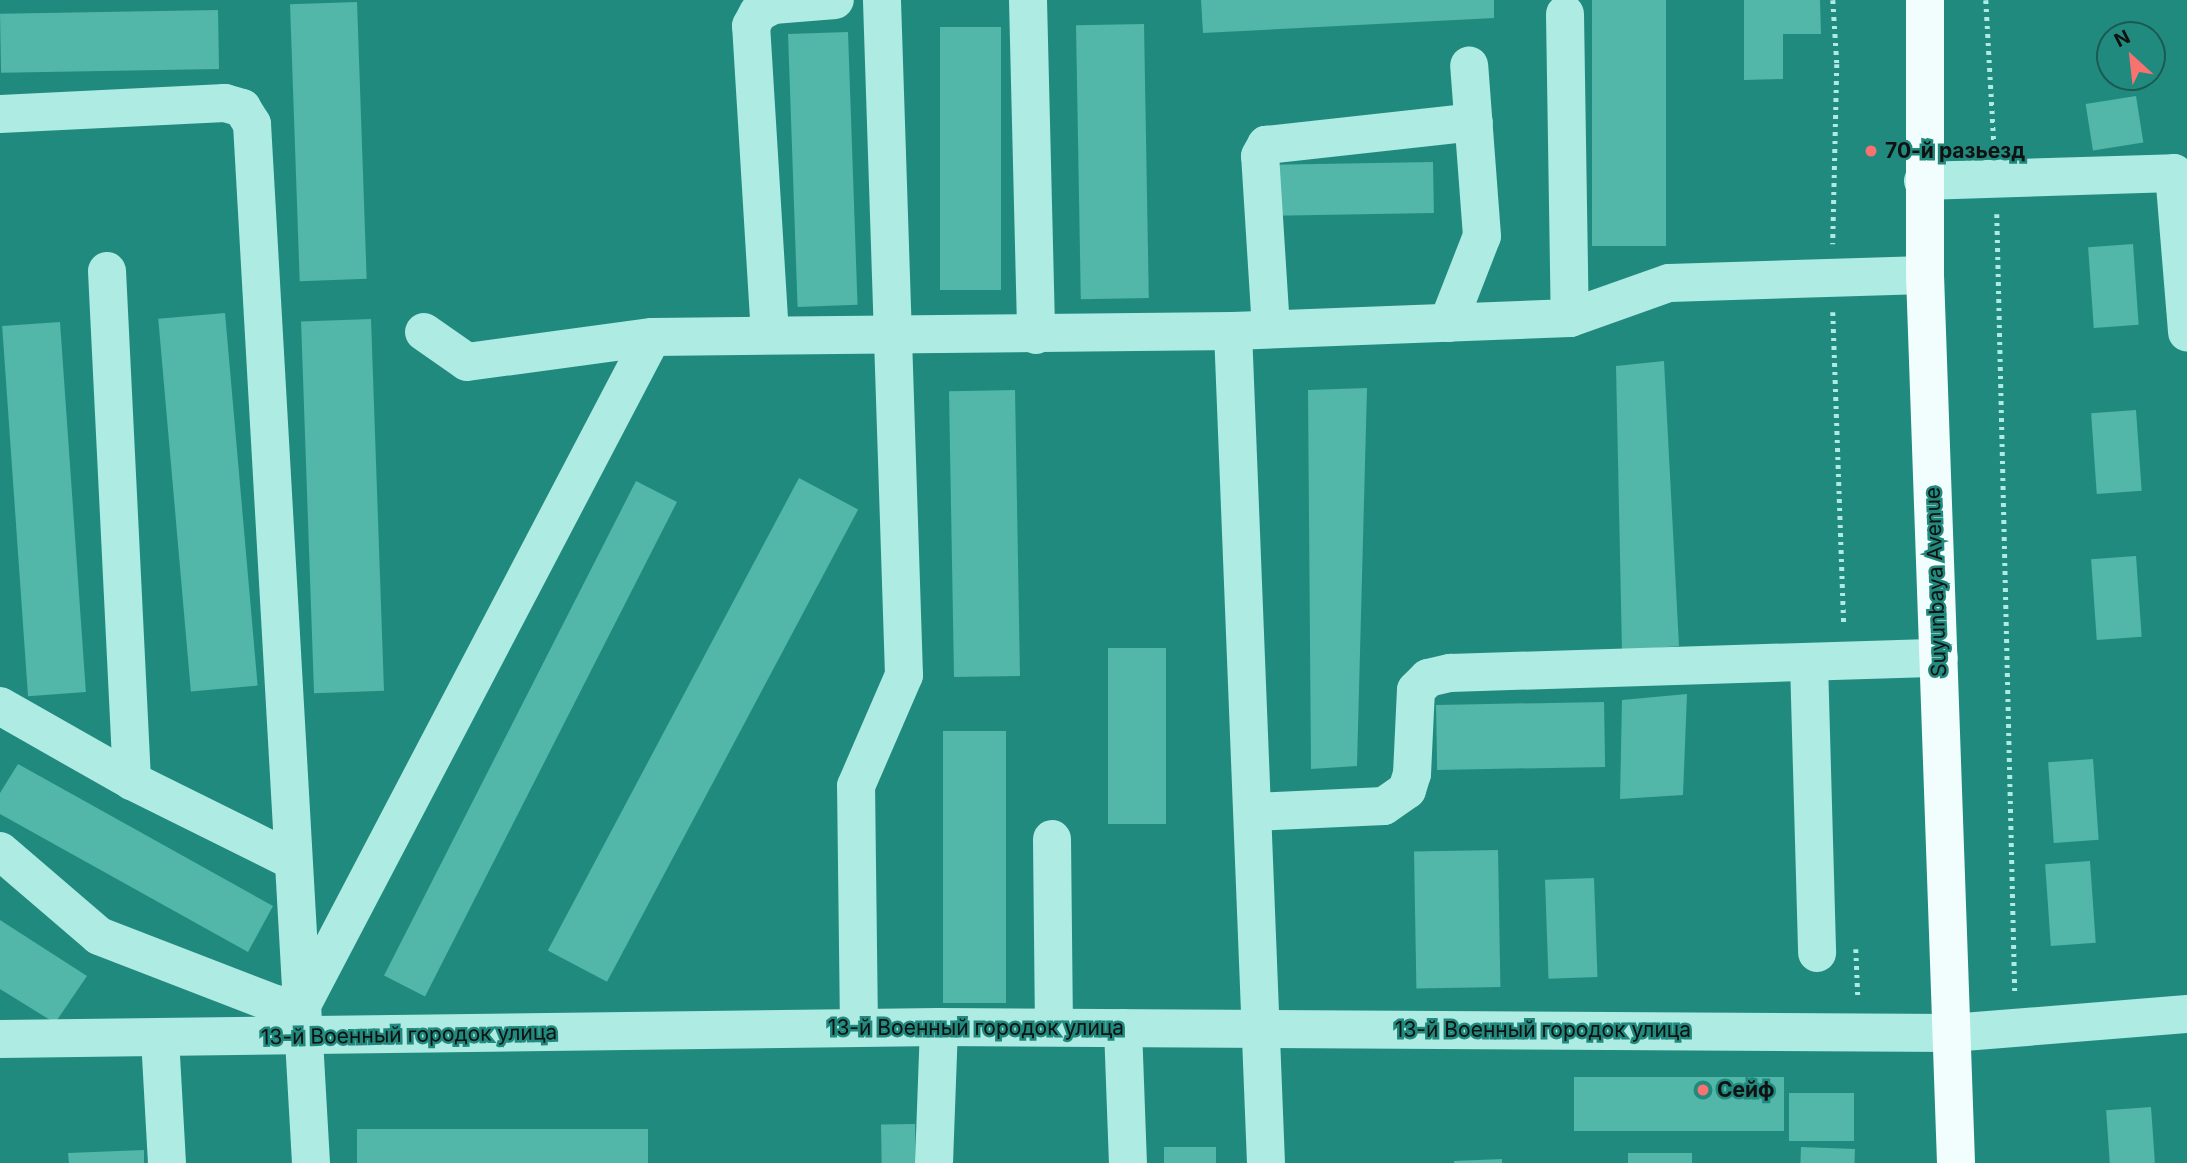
<!DOCTYPE html>
<html>
<head>
<meta charset="utf-8">
<style>
	body { margin:0 }
	#map { position:relative; width:2187px; height:1163px; overflow:hidden; background:#218a7e; font-family:Inter,sans-serif }
	div>[style] { position:absolute }
	[style*='--x'] { left:calc(var(--x)*1px); top:calc(var(--y)*1px); width:calc(var(--w)*1px); rotate:calc(var(--a)*1deg) }
	.building>* { inset:0; background:#52b6a9; transform-origin:0 0 }
	.path>* { height:4.5px; margin-top:-2.25px; transform-origin:0; background:repeating-linear-gradient(90deg,#aeebe3 0 3.5px,transparent 0 8.5px) }
	.minor>* { height:38px; margin:-19px; padding:0 19px; transform-origin:19px; border-radius:19px; background:#aeebe3 }
	.major>* { height:38px; margin:-19px; padding:0 19px; transform-origin:19px; border-radius:19px; background:#f2fefd }
	.dots>* { width:19px; height:19px; translate:-50% -50%; box-sizing:border-box; border:4px solid #218a7e; border-radius:50% }
	span { translate:-50% -50%; white-space:nowrap; text-align:center; line-height:1.15; -webkit-text-stroke:5px #218a7e; paint-order:stroke }
	.poi-label { font-size:21px; color:#111; font-weight:700 }
	.left { translate:0 -50%; text-align:left }
	.street-label { font-size:21px; color:#111 }
	.north { position:absolute; left:2096px; top:21px; width:70px; height:70px; box-sizing:border-box; background:#218a7e; border:2px solid #1b5a52; border-radius:50%; rotate:333deg; font-size:19px; font-weight:700; line-height:28px; text-align:center; color:#111 }
	.north::after { content:''; display:block; margin:auto; width:24px; height:32px; background:#f8736f; clip-path:polygon(50% 0,100% 100%,50% 72%,0 100%) }
</style>
</head>
<body>
<div id="map">
	<div class="building">
		<div style="clip-path:polygon(1201px 0,1494px 0,1494px 18px,1203px 33px)"></div>
		<div style="left:1592px;top:0;width:74px;height:246px"></div>
		<div style="clip-path:polygon(1744px 0,1820px 0,1821px 34px,1783px 34px,1783px 79px,1744px 80px)"></div>
		<div style="left:357px;top:2px;width:277px;height:67px;rotate:88deg"></div>
		<div style="left:218px;top:10px;width:59px;height:218px;rotate:89deg"></div>
		<div style="left:1144px;top:24px;width:274px;height:68px;rotate:89deg"></div>
		<div style="left:1001px;top:27px;width:263px;height:61px;rotate:90deg"></div>
		<div style="left:848px;top:32px;width:273px;height:60px;rotate:88deg"></div>
		<div style="left:2136px;top:96px;width:47px;height:51px;rotate:81deg"></div>
		<div style="left:1433px;top:162px;width:51px;height:160px;rotate:89deg"></div>
		<div style="left:2133px;top:244px;width:81px;height:45px;rotate:86deg"></div>
		<div style="left:225px;top:313px;width:374px;height:67px;rotate:85deg"></div>
		<div style="left:371px;top:319px;width:372px;height:70px;rotate:88deg"></div>
		<div style="left:60px;top:322px;width:371px;height:58px;rotate:86deg"></div>
		<div style="clip-path:polygon(1664px 361px,1679px 646px,1622px 651px,1616px 366px)"></div>
		<div style="clip-path:polygon(1367px 388px,1357px 766px,1311px 769px,1308px 390px)"></div>
		<div style="left:1015px;top:390px;width:286px;height:66px;rotate:89deg"></div>
		<div style="left:2136px;top:410px;width:81px;height:45px;rotate:86deg"></div>
		<div style="left:799px;top:478px;width:67px;height:535px;rotate:28deg"></div>
		<div style="left:636px;top:481px;width:46px;height:555px;rotate:27deg"></div>
		<div style="left:2136px;top:556px;width:81px;height:45px;rotate:86deg"></div>
		<div style="left:1108px;top:648px;width:58px;height:176px"></div>
		<div style="clip-path:polygon(1687px 694px,1683px 795px,1620px 799px,1622px 700px)"></div>
		<div style="left:1604px;top:702px;width:65px;height:168px;rotate:89deg"></div>
		<div style="left:1006px;top:731px;width:272px;height:63px;rotate:90deg"></div>
		<div style="left:2093px;top:759px;width:81px;height:45px;rotate:86deg"></div>
		<div style="clip-path:polygon(18px 764px,273px 906px,248px 952px,0 814px,0 793px)"></div>
		<div style="left:1498px;top:850px;width:137px;height:84px;rotate:89deg"></div>
		<div style="left:2090px;top:861px;width:82px;height:45px;rotate:86deg"></div>
		<div style="left:1594px;top:878px;width:99px;height:49px;rotate:88deg"></div>
		<div style="clip-path:polygon(0 920px,87px 976px,55px 1023px,0 989px)"></div>
		<div style="left:1784px;top:1077px;width:54px;height:210px;rotate:90deg"></div>
		<div style="left:1789px;top:1093px;width:65px;height:48px"></div>
		<div style="left:2151px;top:1107px;width:56px;height:45px;rotate:86deg"></div>
		<div style="left:915px;top:1124px;width:39px;height:34px;rotate:89deg"></div>
		<div style="left:648px;top:1129px;width:34px;height:291px;rotate:90deg"></div>
		<div style="left:1164px;top:1147px;width:52px;height:16px"></div>
		<div style="left:1801px;top:1147px;width:54px;height:16px;rotate:2deg"></div>
		<div style="clip-path:polygon(144px 1150px,144px 1163px,69px 1163px,68px 1153px)"></div>
		<div style="left:1692px;top:1153px;width:10px;height:64px;rotate:90deg"></div>
		<div style="clip-path:polygon(1502px 1159px,1502px 1163px,1454px 1163px,1454px 1161px)"></div>
	</div>
	<div class="path">
		<div style="--x:1833;--y:0;--w:64;--a:86.4"></div>
		<div style="--x:1837;--y:64;--w:180;--a:91.3"></div>
		<div style="--x:1986;--y:0;--w:142;--a:86.8"></div>
		<div style="--x:1997;--y:214;--w:779;--a:88.68"></div>
		<div style="--x:1833;--y:312;--w:313;--a:88"></div>
		<div style="--x:1856;--y:949;--w:47;--a:87.6"></div>
	</div>
	<div class="minor">
		<div style="--x:1028;--y:0;--w:335;--a:88.6"></div>
		<div style="--x:1565;--y:14;--w:304;--a:89.1"></div>
		<div style="--x:0;--y:114;--w:225;--a:-2.8"></div>
		<div style="--x:225;--y:103;--w:18;--a:16"></div>
		<div style="--x:242;--y:108;--w:19;--a:58"></div>
		<div style="--x:252;--y:124;--w:1041;--a:86.75"></div>
		<div style="--x:1923;--y:181;--w:251;--a:-1.8"></div>
		<div style="--x:2174;--y:173;--w:160;--a:85.3"></div>
		<div style="--x:107;--y:271;--w:511;--a:87.19"></div>
		<div style="--x:1448;--y:323;--w:93;--a:-68.7"></div>
		<div style="--x:1482;--y:236;--w:171;--a:-94.3"></div>
		<div style="--x:1271;--y:329;--w:173;--a:-93.6"></div>
		<div style="--x:1260;--y:156;--w:13;--a:-61"></div>
		<div style="--x:1266;--y:145;--w:209;--a:-6.3"></div>
		<div style="--x:1233;--y:331;--w:833;--a:87.73"></div>
		<div style="--x:424;--y:332;--w:52;--a:34.9"></div>
		<div style="--x:467;--y:362;--w:187;--a:-7.7"></div>
		<div style="--x:652;--y:337;--w:581;--a:-0.59"></div>
		<div style="--x:1233;--y:331;--w:337;--a:-2.2"></div>
		<div style="--x:1570;--y:318;--w:105;--a:-19.5"></div>
		<div style="--x:1669;--y:283;--w:256;--a:-1.8"></div>
		<div style="--x:770;--y:335;--w:310;--a:-93.5"></div>
		<div style="--x:751;--y:26;--w:15;--a:-62"></div>
		<div style="--x:758;--y:13;--w:17;--a:-28"></div>
		<div style="--x:773;--y:5;--w:62;--a:-4.6"></div>
		<div style="--x:1809;--y:662;--w:291;--a:88.4"></div>
		<div style="--x:0;--y:706;--w:152;--a:29.6"></div>
		<div style="--x:132;--y:781;--w:178;--a:26.4"></div>
		<div style="--x:1253;--y:812;--w:131;--a:-2.6"></div>
		<div style="--x:1384;--y:806;--w:28;--a:-35"></div>
		<div style="--x:1407;--y:790;--w:17;--a:-73"></div>
		<div style="--x:1412;--y:774;--w:84;--a:-87.3"></div>
		<div style="--x:1416;--y:690;--w:17;--a:-45"></div>
		<div style="--x:1428;--y:678;--w:23;--a:-13"></div>
		<div style="--x:1450;--y:673;--w:489;--a:-1.8"></div>
		<div style="--x:1052;--y:839;--w:188;--a:89.4"></div>
		<div style="--x:0;--y:851;--w:130;--a:40.6"></div>
		<div style="--x:99;--y:936;--w:189;--a:21.1"></div>
		<div style="--x:275;--y:1004;--w:26;--a:7"></div>
		<div style="--x:301;--y:1007;--w:756;--a:-62.35"></div>
		<div style="--x:859;--y:1028;--w:242;--a:-90.7"></div>
		<div style="--x:856;--y:786;--w:121;--a:-66.6"></div>
		<div style="--x:904;--y:675;--w:675;--a:-91.87"></div>
		<div style="--x:1123;--y:1028;--w:135;--a:87.9"></div>
		<div style="--x:160;--y:1038;--w:125;--a:86.8"></div>
		<div style="--x:0;--y:1039;--w:939;--a:-0.73"></div>
		<div style="--x:939;--y:1027;--w:1012;--a:0.34"></div>
		<div style="--x:1951;--y:1033;--w:237;--a:-4.6"></div>
		<div style="--x:934;--y:1163;--w:136;--a:-87.9"></div>
	</div>
	<div class="major">
		<div style="--x:1925;--y:0;--w:275;--a:90"></div>
		<div style="--x:1925;--y:275;--w:889;--a:88"></div>
	</div>
	<div class="dots">
		<div style="left:1871px;top:151px;background:#f8736f"></div>
		<div style="left:1703px;top:1090px;background:#f8736f"></div>
	</div>
	<div class="poi-label">
		<span class="left" style="left:1885px;top:151px">70-й разьезд</span>
		<span class="left" style="left:1717px;top:1090px">Сейф</span>
	</div>
	<div class="street-label">
		<span style="left:1936px;top:582px;rotate:-92deg">Suyunbaya Avenue</span>
		<span style="left:976px;top:1028px">13-й Военный городок улица</span>
		<span style="left:1543px;top:1030px">13-й Военный городок улица</span>
		<span style="left:409px;top:1035px;rotate:-1deg">13-й Военный городок улица</span>
	</div>
	<div class="north">N</div>
</div>
</body>
</html>
